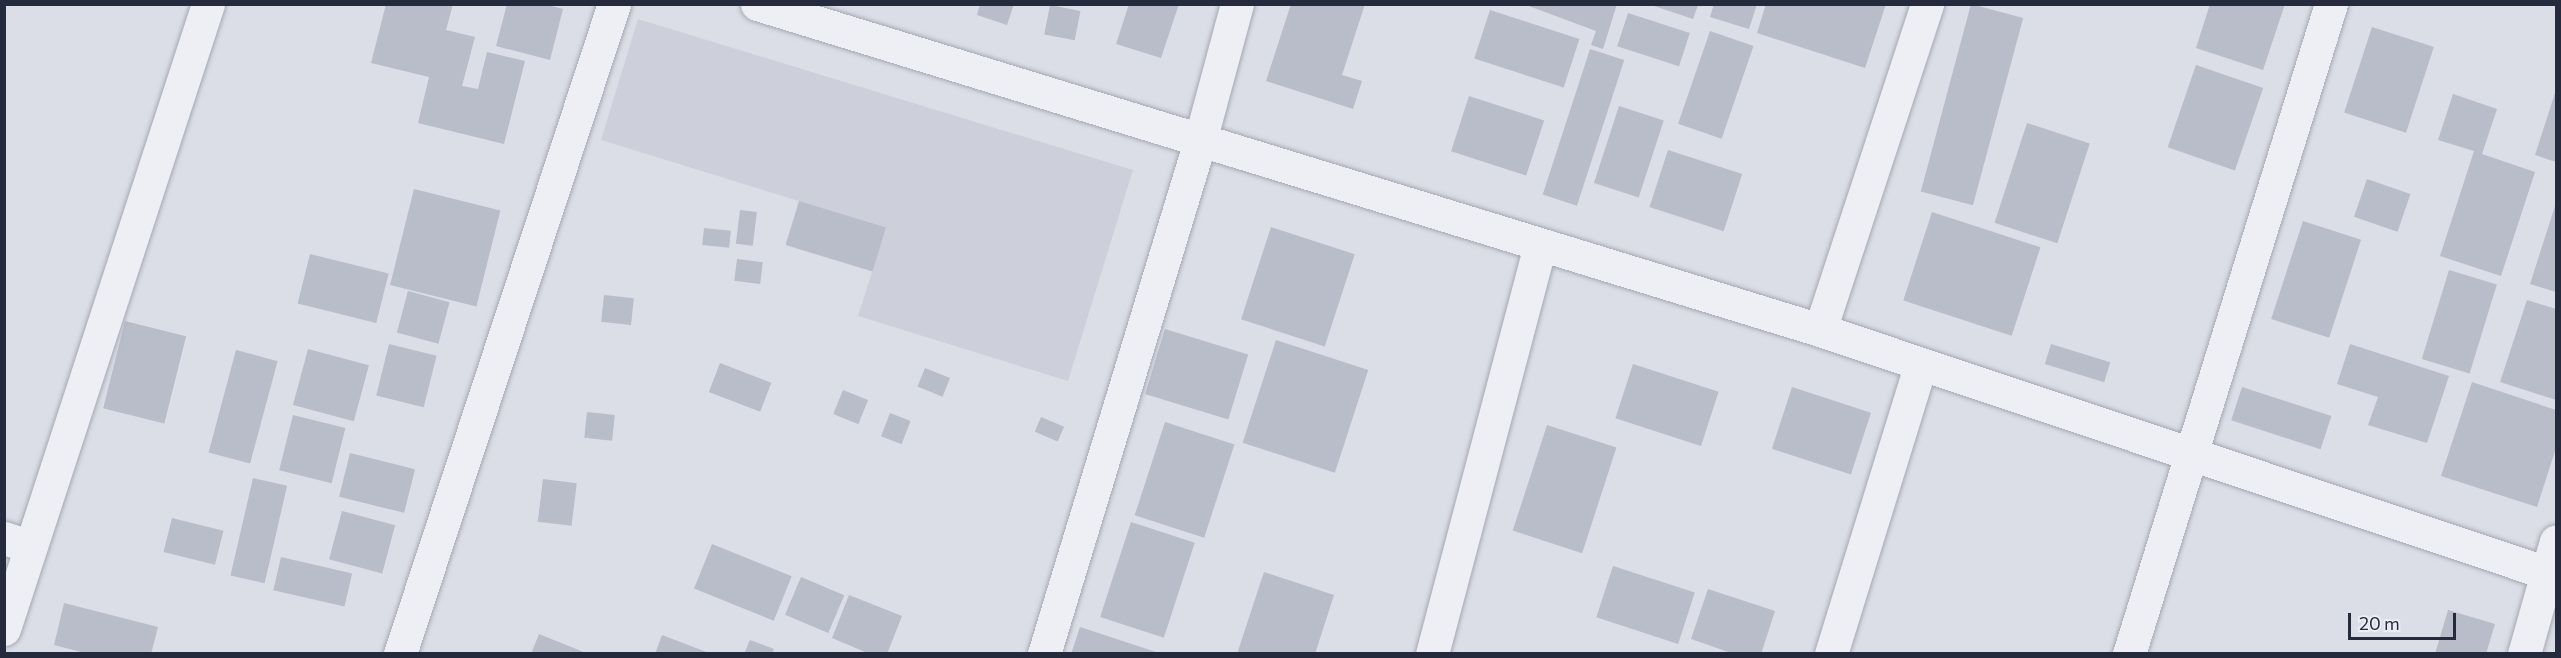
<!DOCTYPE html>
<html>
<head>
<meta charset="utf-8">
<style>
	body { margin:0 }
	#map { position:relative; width:2561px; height:658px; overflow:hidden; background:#dbdee6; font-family:Commissioner,sans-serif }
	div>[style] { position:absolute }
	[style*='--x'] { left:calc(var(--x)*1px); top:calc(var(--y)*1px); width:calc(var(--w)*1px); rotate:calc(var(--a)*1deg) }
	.built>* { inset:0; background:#cdd0db }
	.building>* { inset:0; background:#b9bcc9; transform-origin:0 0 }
	.roads { filter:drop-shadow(0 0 2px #a4a8b3) drop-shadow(0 0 2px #a4a8b3) }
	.minor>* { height:33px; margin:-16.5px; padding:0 16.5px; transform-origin:16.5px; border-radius:16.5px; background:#eeeff4 }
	span { translate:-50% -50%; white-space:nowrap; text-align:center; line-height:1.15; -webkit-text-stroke:5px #eaedf4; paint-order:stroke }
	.frame { position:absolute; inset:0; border:6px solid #252a3c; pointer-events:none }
	.scale { position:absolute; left:2348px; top:613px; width:108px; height:27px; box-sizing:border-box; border:3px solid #252a3c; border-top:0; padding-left:8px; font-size:18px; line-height:21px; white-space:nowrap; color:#252a3c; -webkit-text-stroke:4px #eaedf4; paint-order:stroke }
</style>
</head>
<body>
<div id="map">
	<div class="built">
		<div style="clip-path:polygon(638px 19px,1133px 170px,1068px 381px,858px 316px,886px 228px,601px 140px)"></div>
	</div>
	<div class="building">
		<div style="clip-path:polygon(386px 4px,453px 4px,446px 30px,475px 37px,462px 86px,478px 89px,487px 52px,525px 61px,504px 144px,418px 123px,429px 77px,371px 63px)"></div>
		<div style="clip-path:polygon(507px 4px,544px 4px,563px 9px,550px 60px,496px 46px)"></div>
		<div style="clip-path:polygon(980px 4px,1014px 4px,1007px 25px,977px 15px)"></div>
		<div style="clip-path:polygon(1129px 4px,1179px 4px,1161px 58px,1116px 44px)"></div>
		<div style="clip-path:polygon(1291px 4px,1365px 4px,1342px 75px,1362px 81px,1353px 109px,1266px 81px)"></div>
		<div style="clip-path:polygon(1523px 4px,1617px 4px,1603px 49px,1591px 45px,1596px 31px)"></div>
		<div style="clip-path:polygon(1714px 4px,1757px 4px,1749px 29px,1710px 17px)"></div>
		<div style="clip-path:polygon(1766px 4px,1886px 4px,1865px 68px,1757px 33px)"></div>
		<div style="left:1971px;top:4px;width:54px;height:194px;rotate:15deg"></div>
		<div style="clip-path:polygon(2210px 4px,2285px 4px,2263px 70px,2196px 48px)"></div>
		<div style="left:1050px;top:5px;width:31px;height:30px;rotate:11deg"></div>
		<div style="clip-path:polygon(1651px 5px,1698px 5px,1693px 19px)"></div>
		<div style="left:1490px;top:10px;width:94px;height:51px;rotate:18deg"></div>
		<div style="left:1628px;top:13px;width:65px;height:35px;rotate:18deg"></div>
		<div style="left:2372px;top:27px;width:65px;height:90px;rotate:18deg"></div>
		<div style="left:1710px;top:31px;width:46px;height:98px;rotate:19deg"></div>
		<div style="left:1590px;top:49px;width:36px;height:153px;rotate:18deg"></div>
		<div style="left:2196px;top:65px;width:71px;height:87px;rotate:19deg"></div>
		<div style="clip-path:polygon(2556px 90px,2556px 162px,2535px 155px)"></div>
		<div style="clip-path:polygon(2453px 94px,2497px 109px,2482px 154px,2535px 172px,2501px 276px,2440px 256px,2474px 151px,2438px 140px)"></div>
		<div style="left:1469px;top:96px;width:79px;height:58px;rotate:18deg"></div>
		<div style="left:1619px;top:106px;width:47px;height:81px;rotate:18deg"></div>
		<div style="left:2027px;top:123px;width:66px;height:105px;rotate:18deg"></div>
		<div style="left:1668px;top:150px;width:78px;height:60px;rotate:18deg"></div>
		<div style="left:2367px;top:179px;width:46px;height:40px;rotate:19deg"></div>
		<div style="left:414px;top:189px;width:89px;height:99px;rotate:14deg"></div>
		<div style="left:799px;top:201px;width:91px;height:46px;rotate:17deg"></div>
		<div style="clip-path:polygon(2556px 203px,2556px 292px,2530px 284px)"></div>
		<div style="left:740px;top:210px;width:17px;height:34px;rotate:7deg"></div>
		<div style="left:1932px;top:212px;width:114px;height:93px;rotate:18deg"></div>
		<div style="left:2303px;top:221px;width:61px;height:103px;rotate:18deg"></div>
		<div style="left:1271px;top:227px;width:88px;height:97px;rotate:18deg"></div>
		<div style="left:704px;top:228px;width:27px;height:17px;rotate:6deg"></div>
		<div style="left:310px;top:254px;width:81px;height:51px;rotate:14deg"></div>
		<div style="left:737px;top:259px;width:26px;height:22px;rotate:7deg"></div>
		<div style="left:2449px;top:270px;width:50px;height:93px;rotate:17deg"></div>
		<div style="left:408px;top:291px;width:43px;height:43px;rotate:15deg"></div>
		<div style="left:604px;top:295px;width:30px;height:27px;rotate:6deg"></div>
		<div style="clip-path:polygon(2527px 300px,2556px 309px,2556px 400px,2500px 382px)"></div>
		<div style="left:125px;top:321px;width:63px;height:90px;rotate:14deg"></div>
		<div style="left:1165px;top:329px;width:87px;height:68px;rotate:17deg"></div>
		<div style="left:1276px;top:340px;width:97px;height:108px;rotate:18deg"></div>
		<div style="left:389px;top:344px;width:49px;height:53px;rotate:14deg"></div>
		<div style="left:2051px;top:344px;width:62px;height:21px;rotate:17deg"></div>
		<div style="clip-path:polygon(2350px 344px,2449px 376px,2427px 443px,2368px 425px,2378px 397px,2337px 384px)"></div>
		<div style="left:308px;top:349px;width:63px;height:58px;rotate:15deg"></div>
		<div style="left:236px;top:350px;width:43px;height:106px;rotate:15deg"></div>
		<div style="left:720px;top:363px;width:55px;height:31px;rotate:21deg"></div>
		<div style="left:1633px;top:364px;width:90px;height:57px;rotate:18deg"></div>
		<div style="left:925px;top:368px;width:27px;height:20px;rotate:22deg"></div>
		<div style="clip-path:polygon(2472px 382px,2556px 410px,2556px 448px,2537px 507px,2441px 476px)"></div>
		<div style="left:1792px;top:387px;width:83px;height:65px;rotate:18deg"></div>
		<div style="left:2242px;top:387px;width:94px;height:35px;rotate:18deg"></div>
		<div style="left:843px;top:390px;width:27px;height:26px;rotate:22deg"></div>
		<div style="left:587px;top:412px;width:28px;height:26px;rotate:6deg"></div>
		<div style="left:890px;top:413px;width:22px;height:25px;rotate:21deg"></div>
		<div style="left:293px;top:415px;width:54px;height:57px;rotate:14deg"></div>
		<div style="left:1041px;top:417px;width:25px;height:16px;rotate:23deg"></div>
		<div style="left:1165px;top:422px;width:73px;height:98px;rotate:18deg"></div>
		<div style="left:1547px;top:425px;width:73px;height:111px;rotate:18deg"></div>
		<div style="left:350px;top:453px;width:67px;height:45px;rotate:14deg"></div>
		<div style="left:253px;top:478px;width:35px;height:100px;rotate:13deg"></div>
		<div style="left:543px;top:479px;width:34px;height:43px;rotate:7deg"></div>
		<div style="left:342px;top:511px;width:55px;height:50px;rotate:15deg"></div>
		<div style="left:172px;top:518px;width:53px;height:35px;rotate:14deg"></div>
		<div style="left:1131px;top:522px;width:67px;height:100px;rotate:18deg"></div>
		<div style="left:712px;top:544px;width:86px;height:48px;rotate:22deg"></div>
		<div style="left:281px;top:557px;width:73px;height:34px;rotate:13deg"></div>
		<div style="left:1613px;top:566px;width:86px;height:54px;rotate:18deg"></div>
		<div style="clip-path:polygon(1264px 572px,1334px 595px,1315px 654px,1237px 654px)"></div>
		<div style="left:801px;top:577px;width:47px;height:41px;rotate:23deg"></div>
		<div style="clip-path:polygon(1708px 589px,1775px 611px,1761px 654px,1734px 654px,1691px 639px)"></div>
		<div style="clip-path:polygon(849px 595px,902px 616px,887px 654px,870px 654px,832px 638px)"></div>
		<div style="clip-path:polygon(64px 603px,158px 627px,151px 654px,89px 654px,54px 645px)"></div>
		<div style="clip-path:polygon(2448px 610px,2495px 624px,2486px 654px,2435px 654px)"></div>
		<div style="clip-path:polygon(1080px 627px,1159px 653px,1159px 654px,1071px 654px)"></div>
		<div style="clip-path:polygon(539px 634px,586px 653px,586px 654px,531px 654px)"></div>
		<div style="clip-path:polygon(662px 635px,709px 653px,709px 654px,655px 654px)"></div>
		<div style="clip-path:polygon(750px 640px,774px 649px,772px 654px,744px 654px)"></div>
	</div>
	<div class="roads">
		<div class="minor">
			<div style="--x:757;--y:4;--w:1112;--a:17.05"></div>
			<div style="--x:1820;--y:330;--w:776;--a:18.48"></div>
			<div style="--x:1820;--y:330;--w:343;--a:-71.8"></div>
			<div style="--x:4;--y:538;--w:28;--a:18"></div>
			<div style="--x:4;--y:629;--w:657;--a:-71.92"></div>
			<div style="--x:400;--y:654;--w:684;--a:-71.78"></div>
			<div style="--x:1044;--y:654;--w:536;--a:-73.09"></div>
			<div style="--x:1200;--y:141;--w:142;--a:-74.9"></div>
			<div style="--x:1432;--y:654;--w:423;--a:-75.2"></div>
			<div style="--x:1831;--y:654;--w:301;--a:-72.8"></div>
			<div style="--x:2129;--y:654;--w:681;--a:-72.74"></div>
			<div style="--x:2524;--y:654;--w:117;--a:-74.2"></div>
		</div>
	</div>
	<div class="frame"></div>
	<div class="scale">20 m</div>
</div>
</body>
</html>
